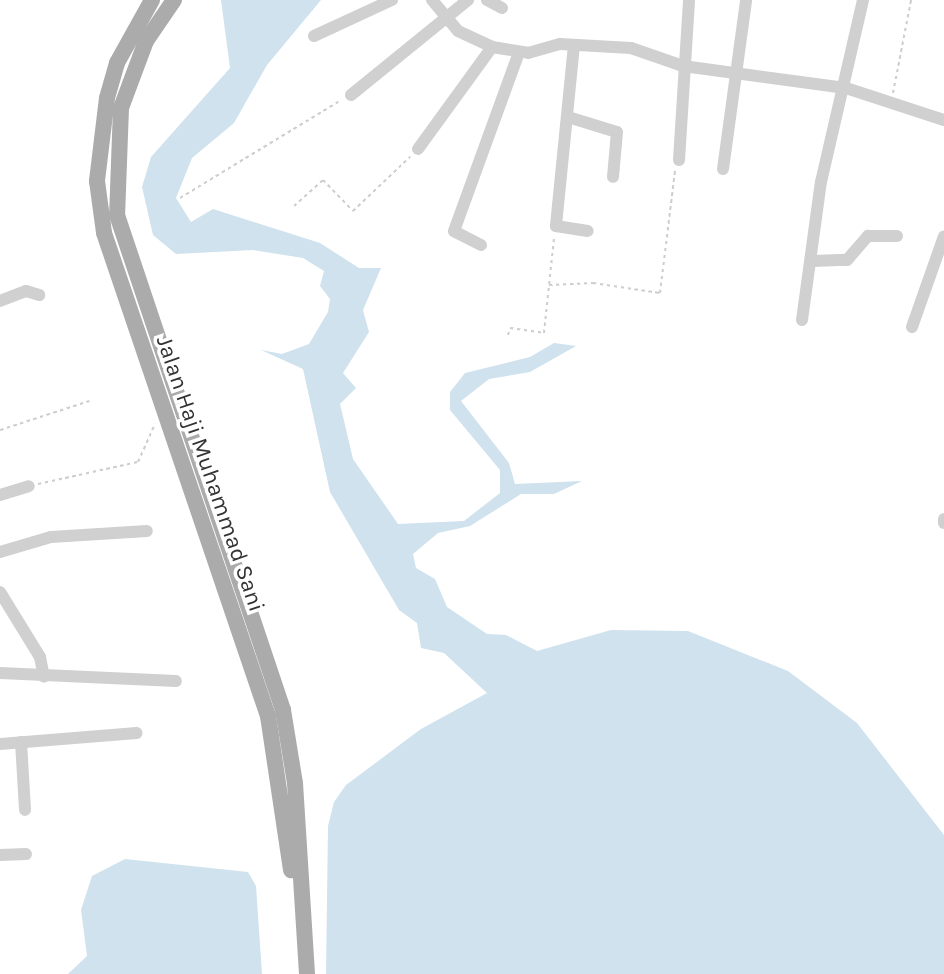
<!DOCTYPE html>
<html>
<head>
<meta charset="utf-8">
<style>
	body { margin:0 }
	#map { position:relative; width:944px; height:974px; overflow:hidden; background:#fff; font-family:Karla,sans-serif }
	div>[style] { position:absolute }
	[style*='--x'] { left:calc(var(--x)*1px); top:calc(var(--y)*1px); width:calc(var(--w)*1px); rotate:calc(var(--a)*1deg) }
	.water>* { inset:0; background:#cfe2ee }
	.path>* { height:2px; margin-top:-1px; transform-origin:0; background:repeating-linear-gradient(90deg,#cdcdcd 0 3.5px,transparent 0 7px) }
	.minor>* { height:12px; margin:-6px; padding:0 6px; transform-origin:6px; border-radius:6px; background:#d0d0d0 }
	.major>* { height:16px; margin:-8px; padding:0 8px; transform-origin:8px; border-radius:8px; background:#ababab }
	span { translate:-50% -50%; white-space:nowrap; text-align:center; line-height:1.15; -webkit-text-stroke:7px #fff; paint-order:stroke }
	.street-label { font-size:23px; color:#333 }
</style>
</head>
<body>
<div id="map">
	<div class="water">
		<div style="clip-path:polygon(221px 0,321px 0,267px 65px,234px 123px,192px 158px,176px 198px,191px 222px,213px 209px,320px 243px,359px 268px,381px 268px,363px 310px,369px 332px,343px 373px,356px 388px,340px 404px,353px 459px,398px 524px,464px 521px,500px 493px,500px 470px,450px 410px,450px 392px,465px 373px,530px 357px,554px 343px,576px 346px,530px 372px,489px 379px,461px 401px,509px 463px,515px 484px,582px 481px,554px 494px,521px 494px,470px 526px,438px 533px,413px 554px,416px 568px,435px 579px,447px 607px,487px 634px,506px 635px,537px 651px,611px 630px,688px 631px,788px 671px,857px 723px,944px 835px,944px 974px,326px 974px,328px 826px,334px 802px,346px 785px,421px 729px,487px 693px,444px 653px,421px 648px,417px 623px,399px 610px,330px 492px,303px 369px,261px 350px,282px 354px,309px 344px,328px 312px,330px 299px,320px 286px,324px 271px,303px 258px,253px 250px,176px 254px,153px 235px,142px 187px,151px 157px,230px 68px)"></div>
		<div style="clip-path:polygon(125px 859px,248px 872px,256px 886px,262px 974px,68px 974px,87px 956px,81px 910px,92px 876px)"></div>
	</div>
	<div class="path">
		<div style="--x:893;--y:93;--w:95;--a:-79"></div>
		<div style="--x:180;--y:198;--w:188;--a:-31.3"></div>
		<div style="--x:294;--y:206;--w:39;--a:-42"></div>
		<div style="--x:323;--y:180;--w:43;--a:45.9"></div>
		<div style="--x:353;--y:211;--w:79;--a:-43.5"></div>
		<div style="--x:549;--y:285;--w:44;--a:-2.6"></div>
		<div style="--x:593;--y:283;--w:68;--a:8.5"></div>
		<div style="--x:660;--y:293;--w:123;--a:-83"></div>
		<div style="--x:508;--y:335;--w:7;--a:-74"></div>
		<div style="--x:510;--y:328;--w:34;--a:8"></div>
		<div style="--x:544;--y:333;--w:96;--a:-84"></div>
		<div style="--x:0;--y:430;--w:94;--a:-18"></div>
		<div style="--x:38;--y:484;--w:102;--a:-12.4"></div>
		<div style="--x:138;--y:462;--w:42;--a:-65.9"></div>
	</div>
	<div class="minor">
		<div style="--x:432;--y:0;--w:40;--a:50"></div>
		<div style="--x:458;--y:31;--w:38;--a:25"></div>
		<div style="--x:492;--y:47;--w:36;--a:9"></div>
		<div style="--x:528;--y:53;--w:33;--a:-16"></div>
		<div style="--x:560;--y:44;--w:71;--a:3.2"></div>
		<div style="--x:631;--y:48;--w:55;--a:19.1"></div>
		<div style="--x:683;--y:66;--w:164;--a:7.7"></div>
		<div style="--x:846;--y:88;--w:103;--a:18.1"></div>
		<div style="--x:487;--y:0;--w:17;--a:28"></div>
		<div style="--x:314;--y:36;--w:86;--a:-24.8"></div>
		<div style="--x:574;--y:45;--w:182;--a:95.7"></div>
		<div style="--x:556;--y:226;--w:32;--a:9"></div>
		<div style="--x:351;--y:95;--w:151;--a:-39.1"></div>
		<div style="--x:568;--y:117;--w:51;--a:17"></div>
		<div style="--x:617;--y:132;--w:45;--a:95.1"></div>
		<div style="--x:418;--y:149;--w:126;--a:-54"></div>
		<div style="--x:679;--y:160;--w:160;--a:-86.4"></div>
		<div style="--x:723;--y:169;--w:171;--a:-82.2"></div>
		<div style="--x:481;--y:245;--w:30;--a:-153"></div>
		<div style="--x:454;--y:231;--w:190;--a:-70"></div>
		<div style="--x:812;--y:261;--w:35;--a:-2"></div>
		<div style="--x:847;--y:260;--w:32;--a:-49"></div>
		<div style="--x:868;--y:236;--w:29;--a:0"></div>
		<div style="--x:0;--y:301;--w:28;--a:-21"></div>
		<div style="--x:26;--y:291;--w:14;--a:17"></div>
		<div style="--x:802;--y:320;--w:139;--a:-82.2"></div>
		<div style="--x:821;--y:182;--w:187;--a:-77"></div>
		<div style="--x:912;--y:327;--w:96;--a:-70.6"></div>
		<div style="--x:0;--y:495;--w:30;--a:-17"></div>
		<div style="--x:944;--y:519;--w:4;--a:90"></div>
		<div style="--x:0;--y:552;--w:53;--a:-16.4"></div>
		<div style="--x:51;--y:537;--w:96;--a:-3.6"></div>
		<div style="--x:0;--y:592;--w:76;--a:58.4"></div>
		<div style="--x:40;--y:657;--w:20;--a:79"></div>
		<div style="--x:0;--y:673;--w:176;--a:2.6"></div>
		<div style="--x:21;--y:742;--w:68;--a:86.6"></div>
		<div style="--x:0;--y:744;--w:137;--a:-4.6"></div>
		<div style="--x:0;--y:855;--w:26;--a:-2"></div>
	</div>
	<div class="major">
		<div style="--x:152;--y:0;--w:72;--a:119.1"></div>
		<div style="--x:117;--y:63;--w:36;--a:106"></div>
		<div style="--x:107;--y:98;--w:84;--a:96.9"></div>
		<div style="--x:97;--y:181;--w:52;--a:82.3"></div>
		<div style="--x:104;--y:233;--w:510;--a:71.25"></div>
		<div style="--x:268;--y:716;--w:156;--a:81.5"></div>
		<div style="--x:174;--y:0;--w:50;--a:124.3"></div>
		<div style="--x:146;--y:41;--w:72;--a:110.5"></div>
		<div style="--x:121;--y:108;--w:107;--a:92.1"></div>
		<div style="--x:117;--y:215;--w:522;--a:71.46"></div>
		<div style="--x:283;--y:710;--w:74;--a:80.7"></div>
		<div style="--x:295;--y:783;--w:191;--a:86.4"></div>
	</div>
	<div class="street-label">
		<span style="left:210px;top:474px;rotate:71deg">Jalan Haji Muhammad Sani</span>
	</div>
</div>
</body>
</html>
